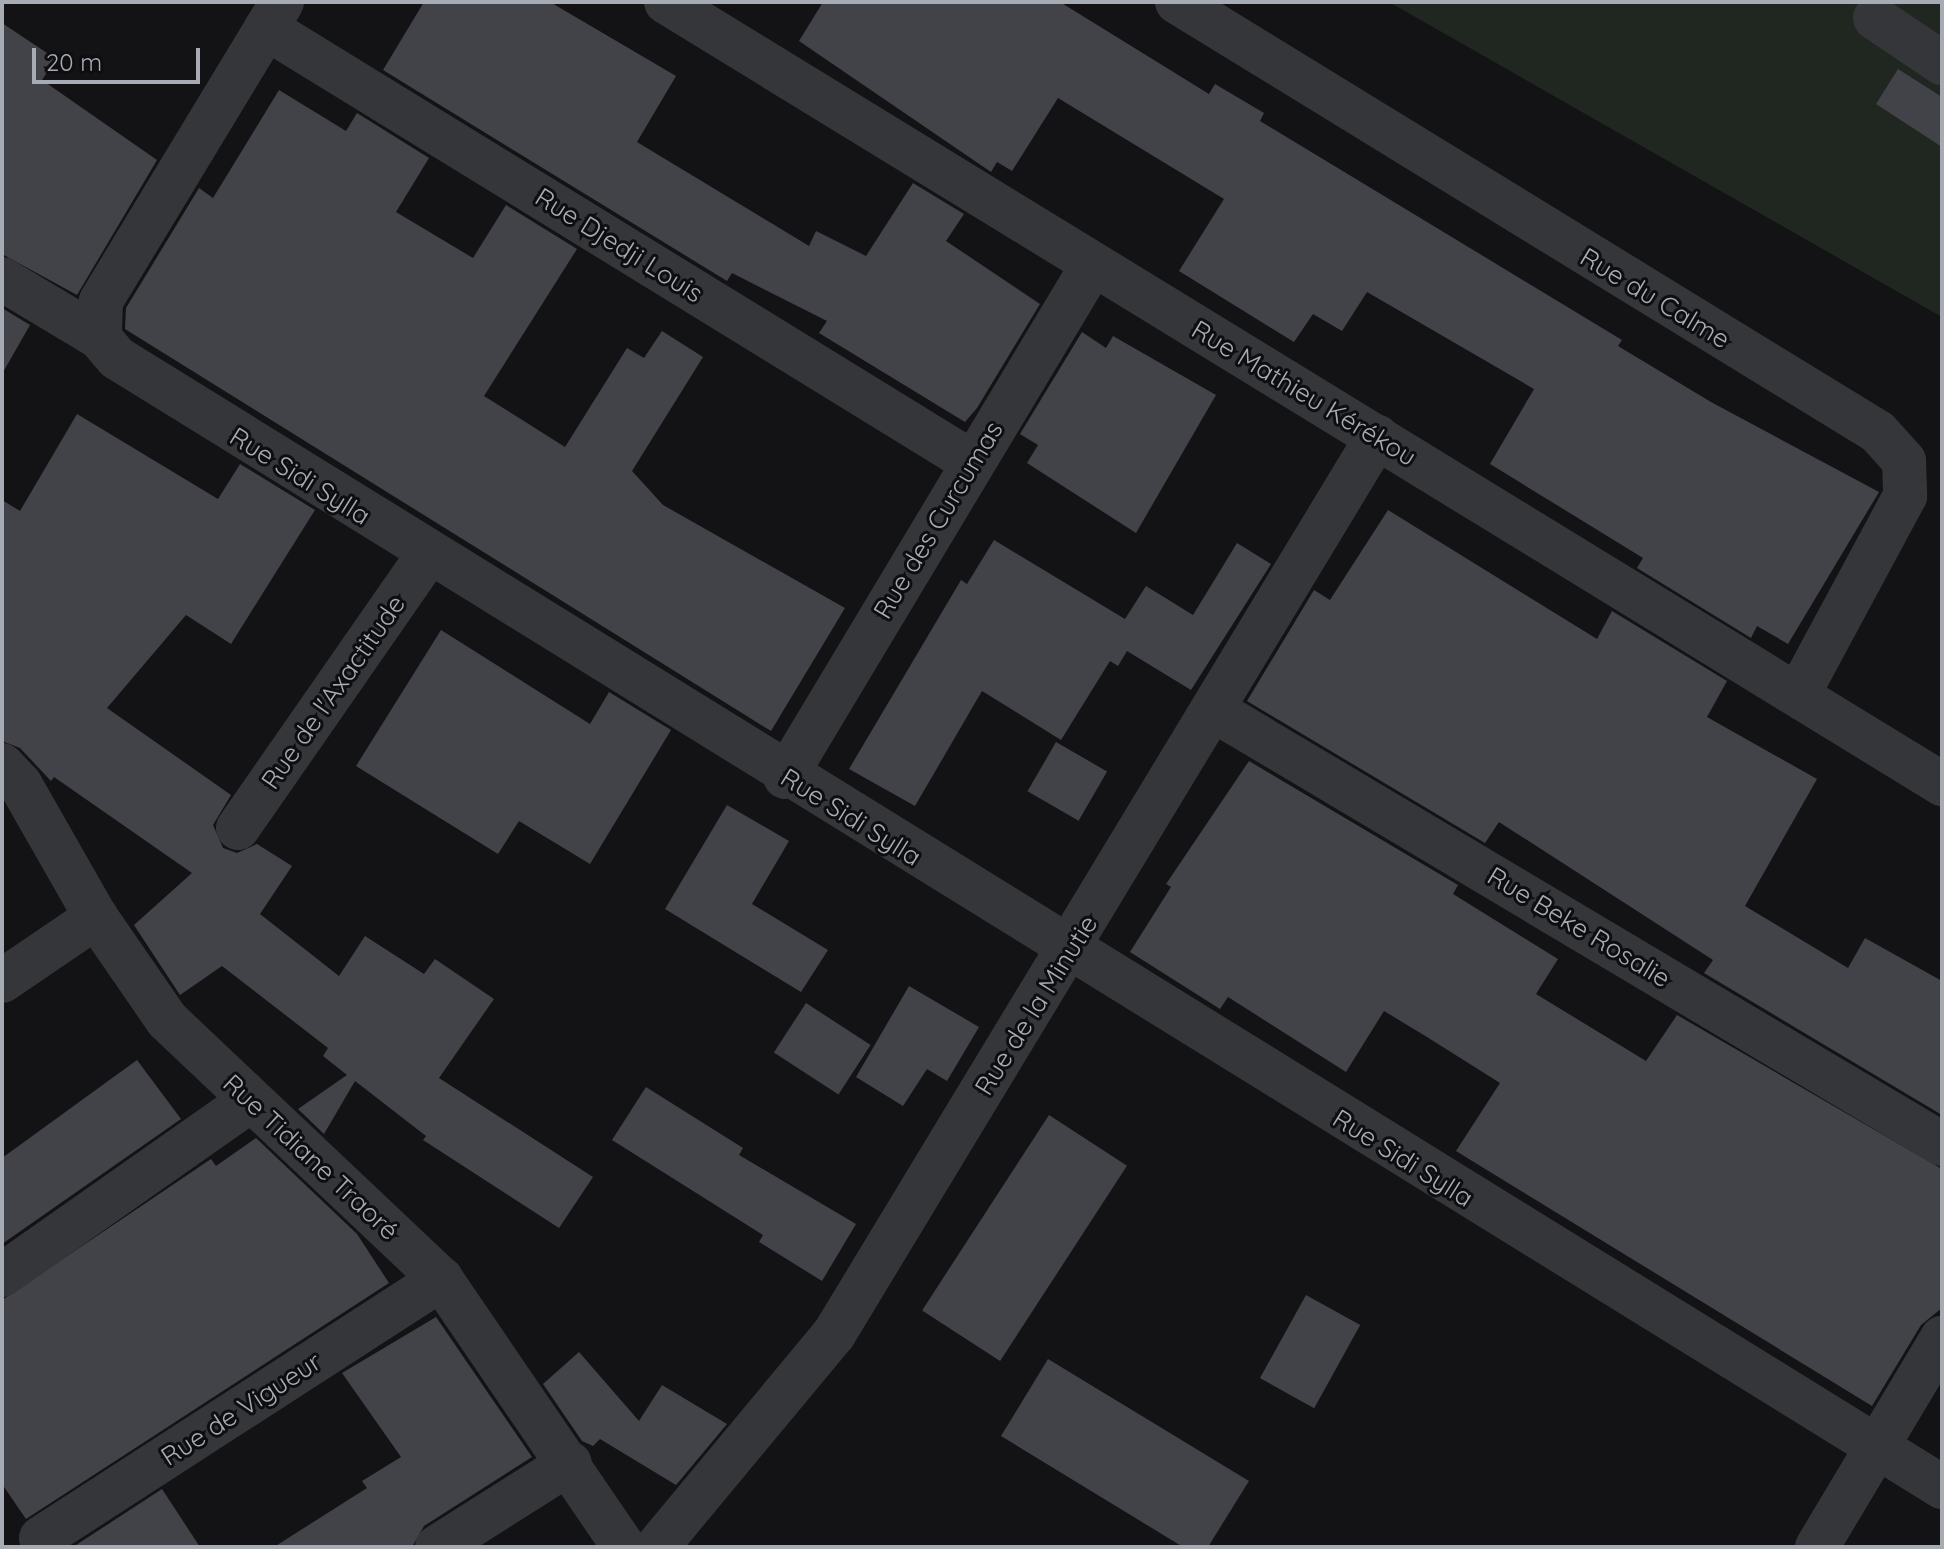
<!DOCTYPE html>
<html>
<head>
<meta charset="utf-8">
<style>
	body { margin:0 }
	#map { position:relative; width:1944px; height:1549px; overflow:hidden; background:#131315; font-family:Quicksand,sans-serif }
	div>[style] { position:absolute }
	[style*='--x'] { left:calc(var(--x)*1px); top:calc(var(--y)*1px); width:calc(var(--w)*1px); rotate:calc(var(--a)*1deg) }
	.green>* { inset:0; background:#202721 }
	.building>* { inset:0; background:#424348; transform-origin:0 0 }
	.street>* { height:44px; margin:-22px; padding:0 22px; transform-origin:22px; border-radius:22px; background:#353639 }
	span { translate:-50% -50%; white-space:nowrap; text-align:center; line-height:1.15; -webkit-text-stroke:6px #0e0e10; paint-order:stroke }
	.street-label { font-size:26px; color:#a6abb4 }
	.frame { position:absolute; inset:0; border:4px solid #a6abb4; pointer-events:none }
	.scale { position:absolute; left:32px; top:48px; width:168px; height:36px; box-sizing:border-box; border:4px solid #a6abb4; border-top:0; padding-left:10px; font-size:24px; line-height:28px; white-space:nowrap; color:#a6abb4; -webkit-text-stroke:6px #0e0e10; paint-order:stroke }
</style>
</head>
<body>
<div id="map">
	<div class="green">
		<div style="clip-path:polygon(1389px 2px,1942px 2px,1942px 317px)"></div>
	</div>
	<div class="building">
		<div style="clip-path:polygon(424px 2px,550px 2px,676px 76px,637px 142px,809px 246px,816px 231px,866px 256px,913px 183px,964px 214px,946px 241px,1040px 304px,977px 408px,965px 422px,819px 333px,827px 321px,732px 273px,727px 281px,383px 70px)"></div>
		<div style="clip-path:polygon(823px 2px,1060px 2px,1209px 94px,1215px 84px,1264px 113px,1260px 121px,1622px 340px,1618px 346px,1711px 402px,1879px 492px,1788px 644px,1757px 626px,1751px 638px,1637px 568px,1643px 558px,1490px 464px,1534px 389px,1367px 292px,1342px 331px,1313px 314px,1294px 342px,1179px 271px,1224px 199px,1058px 98px,1012px 171px,997px 162px,991px 172px,799px 41px)"></div>
		<div style="clip-path:polygon(2px 23px,56px 59px,42px 80px,157px 160px,77px 295px,2px 254px)"></div>
		<div style="clip-path:polygon(1898px 69px,1942px 97px,1942px 147px,1876px 104px)"></div>
		<div style="clip-path:polygon(279px 90px,346px 131px,357px 113px,429px 158px,396px 212px,473px 258px,506px 205px,577px 249px,484px 396px,565px 447px,627px 348px,644px 358px,662px 331px,703px 357px,632px 471px,663px 505px,845px 608px,771px 731px,125px 329px,126px 308px,199px 188px,213px 198px)"></div>
		<div style="clip-path:polygon(2px 308px,30px 325px,2px 374px)"></div>
		<div style="clip-path:polygon(1082px 332px,1106px 348px,1113px 336px,1216px 395px,1136px 533px,1027px 463px,1038px 445px,1020px 434px)"></div>
		<div style="clip-path:polygon(77px 414px,218px 499px,240px 464px,315px 510px,231px 644px,186px 615px,107px 708px,231px 795px,213px 825px,223px 848px,237px 853px,257px 844px,292px 866px,260px 914px,339px 976px,365px 936px,424px 974px,435px 959px,494px 999px,439px 1078px,593px 1177px,559px 1228px,423px 1140px,426px 1136px,355px 1081px,324px 1134px,298px 1109px,347px 1075px,323px 1056px,328px 1048px,222px 966px,180px 995px,134px 925px,192px 873px,54px 777px,51px 781px,20px 748px,2px 741px,2px 500px,20px 511px)"></div>
		<div style="clip-path:polygon(1388px 510px,1597px 639px,1612px 611px,1727px 681px,1707px 717px,1817px 779px,1745px 906px,1848px 968px,1865px 938px,1942px 981px,1942px 1115px,1704px 973px,1713px 960px,1499px 822px,1485px 843px,1247px 701px,1314px 590px,1330px 600px)"></div>
		<div style="clip-path:polygon(994px 540px,1125px 619px,1146px 586px,1193px 615px,1237px 543px,1271px 564px,1191px 690px,1127px 651px,1118px 666px,1110px 661px,1061px 740px,982px 691px,915px 806px,849px 769px,961px 580px,967px 584px)"></div>
		<div style="clip-path:polygon(441px 630px,590px 724px,609px 692px,671px 730px,590px 864px,519px 821px,498px 854px,356px 766px)"></div>
		<div style="left:1056px;top:742px;width:59px;height:57px;rotate:30deg"></div>
		<div style="clip-path:polygon(1249px 761px,1458px 885px,1453px 894px,1558px 959px,1536px 994px,1646px 1061px,1677px 1015px,1942px 1169px,1942px 1308px,1921px 1325px,1872px 1406px,1456px 1151px,1500px 1083px,1427px 1037px,1384px 1011px,1346px 1072px,1228px 997px,1220px 1009px,1130px 952px,1171px 887px,1166px 884px)"></div>
		<div style="clip-path:polygon(727px 805px,789px 841px,752px 904px,828px 950px,801px 992px,665px 909px)"></div>
		<div style="clip-path:polygon(909px 986px,979px 1027px,947px 1081px,927px 1069px,903px 1106px,856px 1077px)"></div>
		<div style="left:806px;top:1003px;width:77px;height:59px;rotate:33deg"></div>
		<div style="clip-path:polygon(137px 1060px,181px 1119px,2px 1244px,2px 1158px)"></div>
		<div style="clip-path:polygon(646px 1087px,743px 1148px,739px 1155px,856px 1224px,822px 1281px,759px 1242px,763px 1235px,612px 1140px)"></div>
		<div style="left:1049px;top:1115px;width:93px;height:233px;rotate:33deg"></div>
		<div style="clip-path:polygon(256px 1138px,357px 1234px,389px 1283px,26px 1519px,2px 1484px,2px 1300px,211px 1159px,216px 1166px)"></div>
		<div style="left:1306px;top:1295px;width:62px;height:95px;rotate:29deg"></div>
		<div style="clip-path:polygon(436px 1317px,532px 1457px,424px 1526px,412px 1547px,274px 1547px,367px 1488px,362px 1481px,401px 1457px,342px 1373px)"></div>
		<div style="clip-path:polygon(579px 1352px,639px 1421px,662px 1385px,727px 1424px,676px 1485px,600px 1439px,593px 1446px,582px 1441px,543px 1384px)"></div>
		<div style="clip-path:polygon(1048px 1359px,1249px 1481px,1208px 1547px,1183px 1547px,1001px 1436px)"></div>
		<div style="clip-path:polygon(162px 1489px,200px 1547px,73px 1547px)"></div>
	</div>
	<div class="street">
		<div style="--x:282;--y:2;--w:350;--a:121.2"></div>
		<div style="--x:101;--y:301;--w:37;--a:92"></div>
		<div style="--x:100;--y:338;--w:26;--a:50"></div>
		<div style="--x:117;--y:358;--w:2146;--a:31.74"></div>
		<div style="--x:666;--y:2;--w:1497;--a:31.5"></div>
		<div style="--x:1177;--y:2;--w:822;--a:31.53"></div>
		<div style="--x:1878;--y:432;--w:39;--a:48"></div>
		<div style="--x:1904;--y:461;--w:35;--a:88"></div>
		<div style="--x:1905;--y:496;--w:226;--a:118.3"></div>
		<div style="--x:1875;--y:18;--w:81;--a:33.9"></div>
		<div style="--x:266;--y:28;--w:829;--a:31.58"></div>
		<div style="--x:2;--y:279;--w:114;--a:31"></div>
		<div style="--x:1215;--y:711;--w:846;--a:30.78"></div>
		<div style="--x:2;--y:765;--w:26;--a:47"></div>
		<div style="--x:20;--y:784;--w:153;--a:60.3"></div>
		<div style="--x:96;--y:917;--w:125;--a:55.4"></div>
		<div style="--x:167;--y:1020;--w:377;--a:43.4"></div>
		<div style="--x:441;--y:1279;--w:325;--a:55.7"></div>
		<div style="--x:785;--y:777;--w:598;--a:-59.02"></div>
		<div style="--x:238;--y:828;--w:333;--a:-55.2"></div>
		<div style="--x:2;--y:981;--w:114;--a:-34.2"></div>
		<div style="--x:2;--y:1275;--w:303;--a:-35.1"></div>
		<div style="--x:41;--y:1538;--w:477;--a:-32.9"></div>
		<div style="--x:437;--y:1547;--w:157;--a:-32.3"></div>
		<div style="--x:657;--y:1547;--w:277;--a:-50.3"></div>
		<div style="--x:834;--y:1334;--w:1049;--a:-58.81"></div>
		<div style="--x:1817;--y:1547;--w:244;--a:-59.1"></div>
	</div>
	<div class="street-label">
		<span style="left:619px;top:245px;rotate:32deg">Rue Djedji Louis</span>
		<span style="left:1655px;top:298px;rotate:31deg">Rue du Calme</span>
		<span style="left:1304px;top:393px;rotate:31deg">Rue Mathieu Kérékou</span>
		<span style="left:300px;top:476px;rotate:32deg">Rue Sidi Sylla</span>
		<span style="left:938px;top:520px;rotate:-59deg">Rue des Curcumas</span>
		<span style="left:333px;top:692px;rotate:-55deg">Rue de l'Axactitude</span>
		<span style="left:851px;top:817px;rotate:32deg">Rue Sidi Sylla</span>
		<span style="left:1579px;top:927px;rotate:31deg">Rue Beke Rosalie</span>
		<span style="left:1036px;top:1005px;rotate:-58deg">Rue de la Minutie</span>
		<span style="left:311px;top:1157px;rotate:43deg">Rue Tidiane Traoré</span>
		<span style="left:1403px;top:1158px;rotate:32deg">Rue Sidi Sylla</span>
		<span style="left:241px;top:1409px;rotate:-33deg">Rue de Vigueur</span>
	</div>
	<div class="frame"></div>
	<div class="scale">20 m</div>
</div>
</body>
</html>
